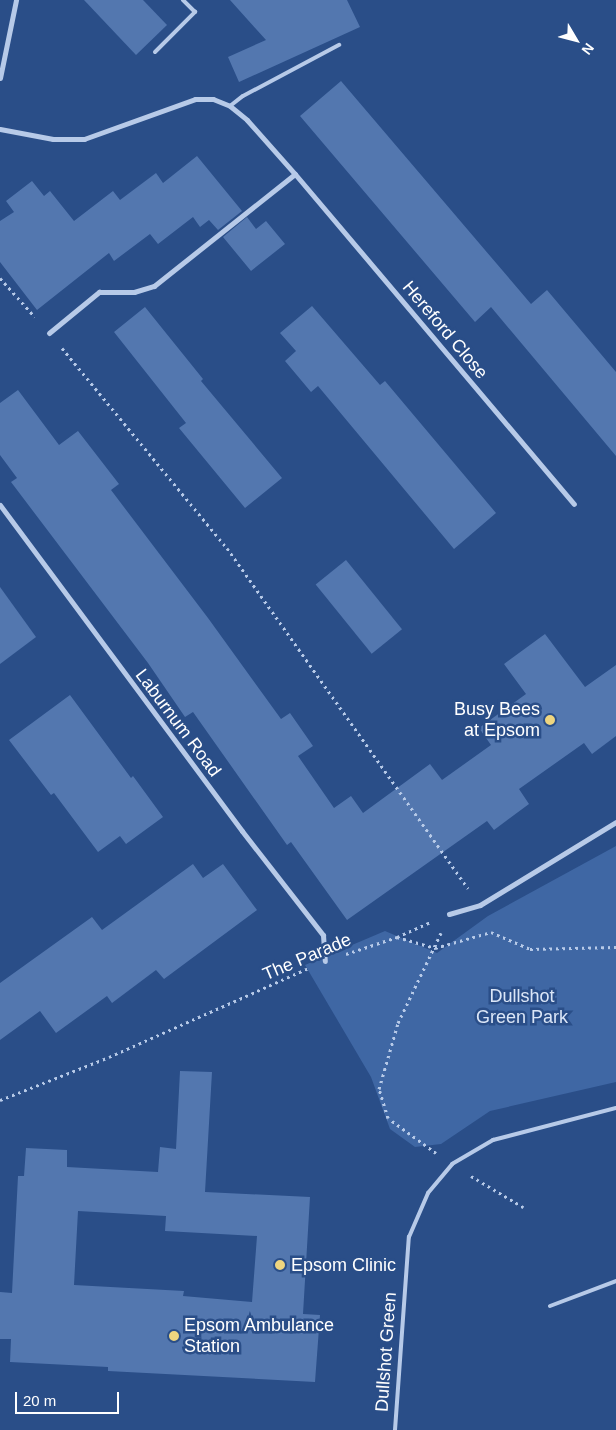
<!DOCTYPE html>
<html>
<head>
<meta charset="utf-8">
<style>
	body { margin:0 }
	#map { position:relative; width:616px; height:1430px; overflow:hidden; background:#2a4e88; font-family:Helvetica,sans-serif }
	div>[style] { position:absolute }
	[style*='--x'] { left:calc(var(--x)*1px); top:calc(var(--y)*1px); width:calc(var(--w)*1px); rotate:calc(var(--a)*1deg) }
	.green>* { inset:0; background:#3f67a4 }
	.building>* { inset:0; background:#5377af; transform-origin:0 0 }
	.path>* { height:3px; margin-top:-1.5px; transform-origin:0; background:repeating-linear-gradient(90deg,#b7cae8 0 2.5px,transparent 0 6.5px) }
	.service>* { height:4px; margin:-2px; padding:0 2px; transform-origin:2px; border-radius:2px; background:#b7cae8 }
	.minor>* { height:5px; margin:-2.5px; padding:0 2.5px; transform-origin:2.5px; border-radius:2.5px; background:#b7cae8 }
	.dots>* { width:14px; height:14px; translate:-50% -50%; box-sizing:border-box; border:2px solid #2a4e88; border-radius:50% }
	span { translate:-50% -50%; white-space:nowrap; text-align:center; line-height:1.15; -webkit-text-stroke:5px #2a4e88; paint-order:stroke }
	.street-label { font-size:18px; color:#fff }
	.poi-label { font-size:18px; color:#fff }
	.right { translate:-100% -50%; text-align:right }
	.left { translate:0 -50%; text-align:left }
	.park-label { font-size:18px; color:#dbe6f7 }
	.north { position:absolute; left:551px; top:15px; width:50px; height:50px; -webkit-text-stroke:4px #2a4e88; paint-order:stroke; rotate:127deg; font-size:14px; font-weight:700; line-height:20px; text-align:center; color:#fff }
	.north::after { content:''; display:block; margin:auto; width:18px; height:22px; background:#fff; clip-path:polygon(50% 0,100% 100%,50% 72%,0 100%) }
	.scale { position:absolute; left:15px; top:1392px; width:104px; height:22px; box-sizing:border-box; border:2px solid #fff; border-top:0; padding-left:6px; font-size:15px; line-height:18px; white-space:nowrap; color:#fff; -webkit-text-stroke:4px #2a4e88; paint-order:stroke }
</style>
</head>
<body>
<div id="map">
	<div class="green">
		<div style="clip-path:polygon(616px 846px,616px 1082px,490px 1111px,441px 1144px,415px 1147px,390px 1129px,371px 1077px,305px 965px,385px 931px,437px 953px,488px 916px)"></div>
	</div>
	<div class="building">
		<div style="clip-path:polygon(84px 0,143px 0,167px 25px,136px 55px)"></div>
		<div style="clip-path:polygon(230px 0,347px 0,360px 27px,239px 82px,228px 57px,266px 40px)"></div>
		<div style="clip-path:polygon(341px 81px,531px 304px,547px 290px,616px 372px,616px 456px,491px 307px,475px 322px,300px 116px)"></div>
		<div style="clip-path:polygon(197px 156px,242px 211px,218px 230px,209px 220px,200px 227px,193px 217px,158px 244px,150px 234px,114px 261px,109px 253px,37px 310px,0 262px,0 221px,14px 212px,6px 201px,32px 181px,44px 196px,50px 191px,74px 221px,113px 191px,120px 200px,156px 173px,163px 183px)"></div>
		<div style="clip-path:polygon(247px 217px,256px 229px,266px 221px,285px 244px,251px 271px,223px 237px)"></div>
		<div style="clip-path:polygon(312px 306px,380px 385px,385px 381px,496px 513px,454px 549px,318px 386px,311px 392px,285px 361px,296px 351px,280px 333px)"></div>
		<div style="clip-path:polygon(145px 307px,203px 379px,201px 381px,282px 478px,245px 508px,179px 428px,186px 423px,114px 332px)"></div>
		<div style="clip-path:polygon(18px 390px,59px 445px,78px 431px,119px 484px,111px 490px,208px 618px,281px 719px,290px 713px,313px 746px,298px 756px,334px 808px,351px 796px,363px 813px,430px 764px,442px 780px,491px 745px,479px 728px,526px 694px,504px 664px,545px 634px,585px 687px,616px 665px,616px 736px,592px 754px,584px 743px,519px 789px,529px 804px,494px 830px,487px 821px,347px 920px,291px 842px,287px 845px,193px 712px,185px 717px,148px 663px,11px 482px,17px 478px,0 455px,0 403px)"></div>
		<div style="left:346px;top:560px;width:89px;height:39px;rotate:51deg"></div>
		<div style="clip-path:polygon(0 587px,36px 637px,0 664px)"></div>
		<div style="clip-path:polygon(70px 695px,131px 778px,133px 776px,163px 817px,126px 844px,120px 836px,98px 852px,54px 793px,51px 795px,9px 740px)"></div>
		<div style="clip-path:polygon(193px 864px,203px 878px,223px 864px,257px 910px,164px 979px,156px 970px,112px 1003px,107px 996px,56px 1033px,40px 1011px,0 1040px,0 983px,92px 917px,102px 930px)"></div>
		<div style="clip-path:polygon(evenodd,180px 1071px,212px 1072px,205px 1192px,310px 1197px,303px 1314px,320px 1315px,315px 1382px,108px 1371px,108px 1367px,10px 1362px,11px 1339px,0 1339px,0 1292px,12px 1293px,18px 1176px,24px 1176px,26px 1148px,67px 1150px,67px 1167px,158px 1172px,160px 1147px,176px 1149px,180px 1071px,78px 1211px,166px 1216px,165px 1231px,257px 1236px,252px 1302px,183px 1296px,184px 1291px,74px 1285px,78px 1211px)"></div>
	</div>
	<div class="path">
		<div style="--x:0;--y:278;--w:52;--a:48.1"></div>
		<div style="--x:62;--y:348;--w:259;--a:50.5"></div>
		<div style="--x:227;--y:548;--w:417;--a:54.7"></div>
		<div style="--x:397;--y:937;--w:40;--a:16"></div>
		<div style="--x:435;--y:948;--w:58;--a:-15.9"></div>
		<div style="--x:491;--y:932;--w:43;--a:23.6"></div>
		<div style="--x:530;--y:949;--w:86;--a:-1.3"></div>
		<div style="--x:346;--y:954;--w:54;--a:-18.4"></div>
		<div style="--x:397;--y:937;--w:37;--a:-24"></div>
		<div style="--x:0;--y:1100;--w:117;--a:-21.5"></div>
		<div style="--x:109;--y:1057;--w:217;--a:-24"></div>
		<div style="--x:436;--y:1153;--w:59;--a:-143.9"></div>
		<div style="--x:388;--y:1118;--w:30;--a:-107"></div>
		<div style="--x:379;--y:1089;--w:69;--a:-73.9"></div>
		<div style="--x:398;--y:1023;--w:100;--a:-64.5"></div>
		<div style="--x:471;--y:1176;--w:61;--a:30.8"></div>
	</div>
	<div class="service">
		<div style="--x:155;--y:52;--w:57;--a:-45"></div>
		<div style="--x:195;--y:12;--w:17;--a:-135"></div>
		<div style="--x:230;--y:106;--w:16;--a:-38"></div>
		<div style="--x:243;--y:96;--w:109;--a:-28"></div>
		<div style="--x:550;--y:1306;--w:71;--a:-20.7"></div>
		<div style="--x:395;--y:1430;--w:194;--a:-85.9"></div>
		<div style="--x:409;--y:1237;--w:48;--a:-66.6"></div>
		<div style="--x:428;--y:1193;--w:38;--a:-50"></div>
		<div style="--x:452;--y:1164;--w:48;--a:-30.3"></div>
		<div style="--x:493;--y:1140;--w:127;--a:-14.6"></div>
	</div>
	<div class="minor">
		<div style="--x:0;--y:78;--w:80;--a:-78.4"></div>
		<div style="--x:0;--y:129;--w:54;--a:10.7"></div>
		<div style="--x:53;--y:139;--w:31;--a:0"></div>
		<div style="--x:84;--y:139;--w:118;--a:-19.8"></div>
		<div style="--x:195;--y:99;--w:18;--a:0"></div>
		<div style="--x:213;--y:99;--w:18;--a:22"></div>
		<div style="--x:230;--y:106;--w:22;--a:39"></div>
		<div style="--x:247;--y:120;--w:72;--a:48.4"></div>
		<div style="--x:295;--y:174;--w:432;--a:49.8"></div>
		<div style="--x:49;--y:333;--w:65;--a:-39.4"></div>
		<div style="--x:99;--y:292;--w:35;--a:0"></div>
		<div style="--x:134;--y:292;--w:21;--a:-17"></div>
		<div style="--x:154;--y:286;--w:180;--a:-38.5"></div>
		<div style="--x:0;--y:505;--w:406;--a:53.4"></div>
		<div style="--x:242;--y:831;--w:132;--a:52.1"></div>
		<div style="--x:323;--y:935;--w:26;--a:86"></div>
		<div style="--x:449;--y:914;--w:32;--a:-16"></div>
		<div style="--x:480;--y:905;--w:159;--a:-31.4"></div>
	</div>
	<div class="dots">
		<div style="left:550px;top:720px;background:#eed57f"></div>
		<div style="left:280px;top:1265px;background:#eed57f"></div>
		<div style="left:174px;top:1336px;background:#eed57f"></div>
	</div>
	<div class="street-label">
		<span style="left:445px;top:330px;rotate:50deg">Hereford Close</span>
		<span style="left:178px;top:723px;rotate:53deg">Laburnum Road</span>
		<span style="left:307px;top:957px;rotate:-23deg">The Parade</span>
		<span style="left:386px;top:1352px;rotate:-86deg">Dullshot Green</span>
	</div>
	<div class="poi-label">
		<span class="right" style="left:540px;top:720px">Busy Bees<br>at Epsom</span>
		<span class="left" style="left:291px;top:1265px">Epsom Clinic</span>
		<span class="left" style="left:184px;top:1336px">Epsom Ambulance<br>Station</span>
	</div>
	<div class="park-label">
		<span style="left:522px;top:1007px">Dullshot<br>Green Park</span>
	</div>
	<div class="north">N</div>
	<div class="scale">20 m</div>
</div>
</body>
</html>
